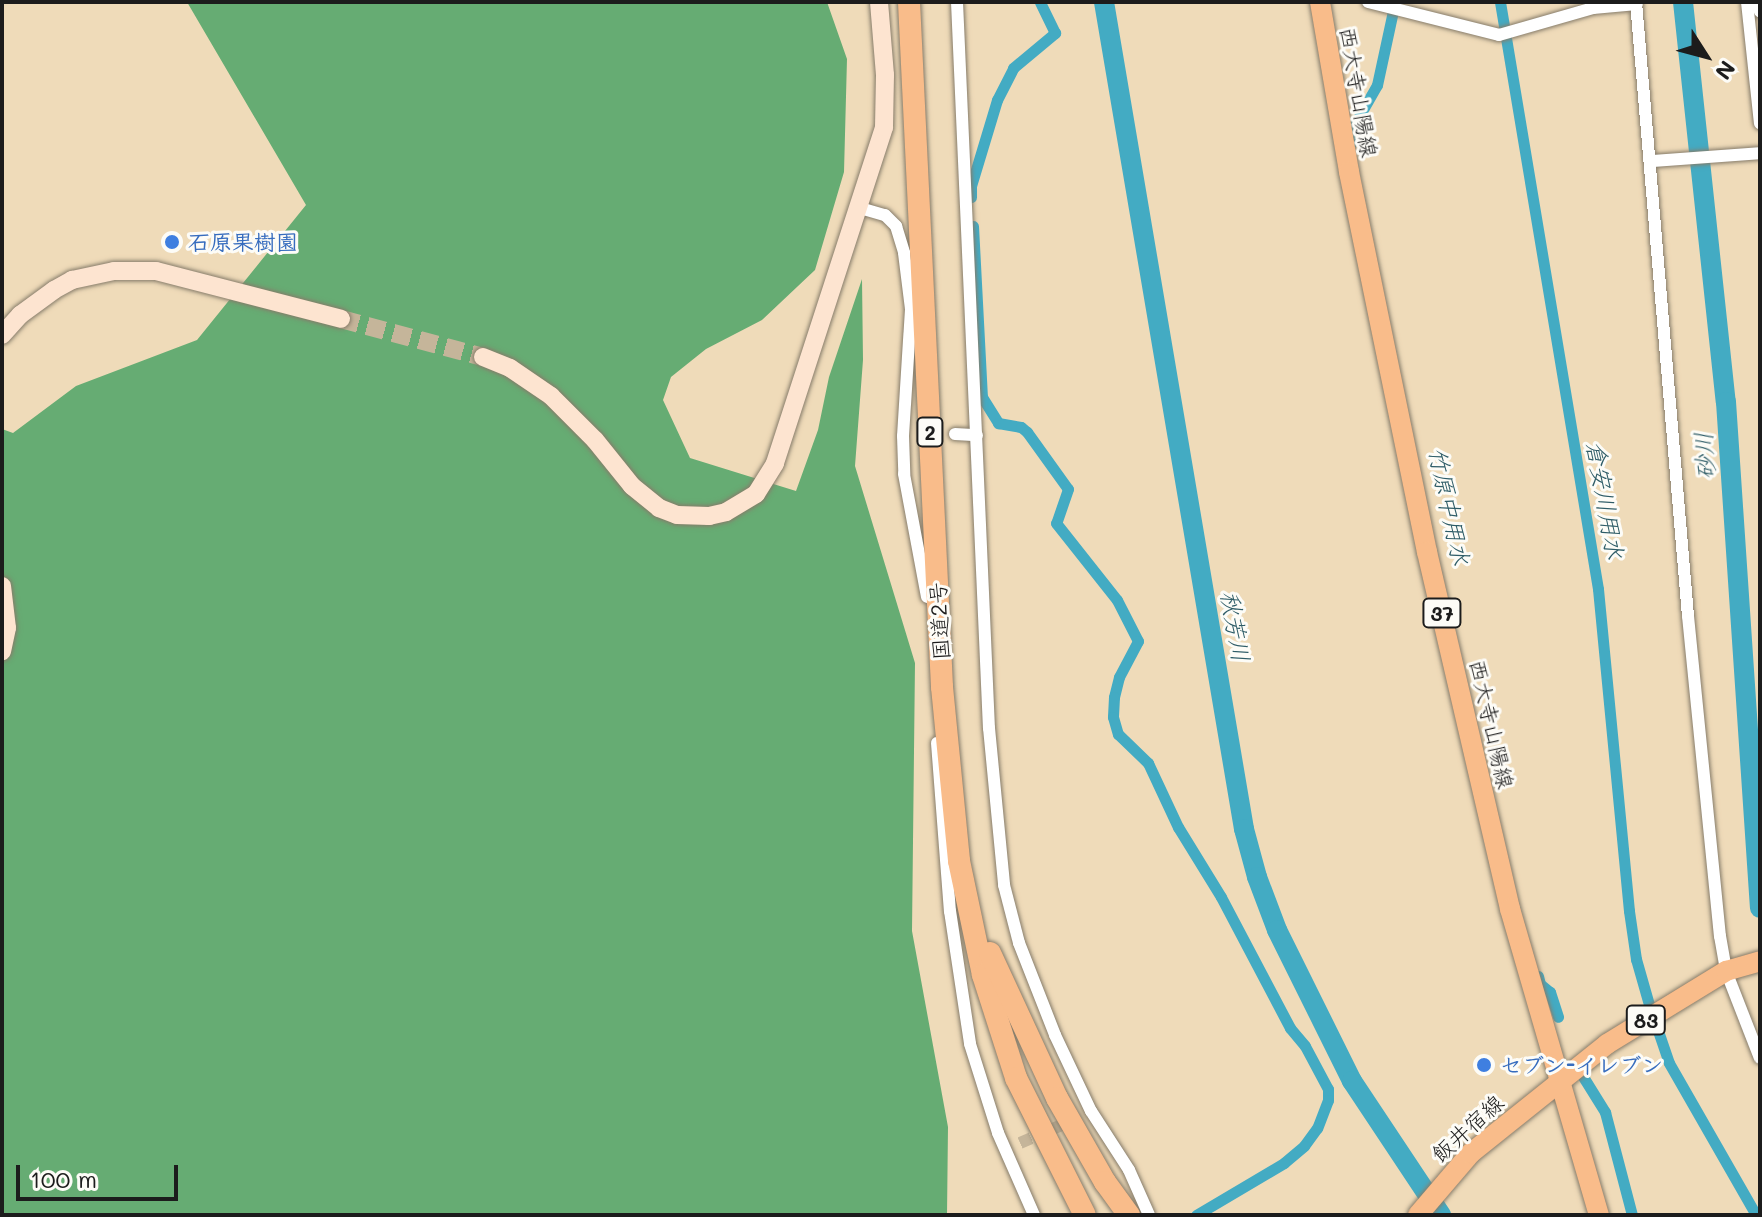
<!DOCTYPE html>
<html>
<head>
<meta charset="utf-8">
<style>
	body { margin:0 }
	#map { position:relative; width:1762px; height:1217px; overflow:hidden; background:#efdbb9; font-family:Mali,"Klee One",sans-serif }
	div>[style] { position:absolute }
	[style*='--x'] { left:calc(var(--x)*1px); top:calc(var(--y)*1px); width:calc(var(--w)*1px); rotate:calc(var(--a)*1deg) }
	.forest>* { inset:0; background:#66ac73 }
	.canal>* { height:11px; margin:-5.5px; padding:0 5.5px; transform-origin:5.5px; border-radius:5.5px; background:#43abc3 }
	.river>* { height:20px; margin:-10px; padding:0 10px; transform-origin:10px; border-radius:10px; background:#43abc3 }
	.street-tunnel>* { height:12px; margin-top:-6px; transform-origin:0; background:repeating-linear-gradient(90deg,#c5b59a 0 12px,transparent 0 18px) }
	.secondary-tunnel>* { height:18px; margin-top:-9px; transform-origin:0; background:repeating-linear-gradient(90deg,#c5b59a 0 18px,transparent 0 27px) }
	.roads { filter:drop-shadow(0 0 2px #867c6a) drop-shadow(0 0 2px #867c6a) }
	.street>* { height:12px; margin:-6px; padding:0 6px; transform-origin:6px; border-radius:6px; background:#fff }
	.secondary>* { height:18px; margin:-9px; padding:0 9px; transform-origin:9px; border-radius:9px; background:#fde4d0 }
	.primary>* { height:20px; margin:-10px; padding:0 10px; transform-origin:10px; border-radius:10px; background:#f9bc8a }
	.highway>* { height:22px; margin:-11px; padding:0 11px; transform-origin:11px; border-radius:11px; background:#f9bc8a }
	.dots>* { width:22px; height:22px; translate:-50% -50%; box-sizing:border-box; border:4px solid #fdfcf7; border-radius:50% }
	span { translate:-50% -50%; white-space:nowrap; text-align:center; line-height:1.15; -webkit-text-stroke:6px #fdfcf7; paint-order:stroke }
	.shield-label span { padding:2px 6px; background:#fdfcf7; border:2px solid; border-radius:6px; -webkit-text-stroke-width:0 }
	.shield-label { font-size:20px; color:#1c1c1c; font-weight:700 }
	.street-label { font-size:22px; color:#1c1c1c }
	.shop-label { font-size:22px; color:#366cbe; font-weight:700 }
	.left { translate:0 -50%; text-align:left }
	.water-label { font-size:24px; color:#2e5c67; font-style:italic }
	.frame { position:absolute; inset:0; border:4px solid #1c1c1c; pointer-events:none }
	.north { position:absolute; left:1666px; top:16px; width:80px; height:80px; -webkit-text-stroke:6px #fdfcf7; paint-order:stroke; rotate:126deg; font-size:22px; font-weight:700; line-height:32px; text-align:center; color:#1c1c1c }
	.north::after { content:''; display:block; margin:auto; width:28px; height:36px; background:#1c1c1c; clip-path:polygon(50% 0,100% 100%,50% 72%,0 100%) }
	.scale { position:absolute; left:16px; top:1165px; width:162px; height:36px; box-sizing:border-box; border:4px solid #1c1c1c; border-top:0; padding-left:10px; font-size:24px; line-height:28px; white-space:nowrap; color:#1c1c1c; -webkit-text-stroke:6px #fdfcf7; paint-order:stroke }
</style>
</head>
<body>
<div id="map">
	<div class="forest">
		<div style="clip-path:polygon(187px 2px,827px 2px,847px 59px,844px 172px,815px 270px,762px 320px,706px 349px,671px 377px,663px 400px,690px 458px,796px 491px,818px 430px,829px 377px,862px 279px,863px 360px,855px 466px,915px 663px,912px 931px,948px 1127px,947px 1215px,2px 1215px,2px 429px,13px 433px,76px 386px,197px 340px,306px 205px)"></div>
	</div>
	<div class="canal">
		<div style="--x:1500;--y:2;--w:595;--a:80.52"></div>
		<div style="--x:1598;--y:589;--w:323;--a:84.5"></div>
		<div style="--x:1629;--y:911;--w:49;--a:81.7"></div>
		<div style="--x:1636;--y:959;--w:51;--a:74.1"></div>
		<div style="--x:1351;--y:143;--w:9;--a:-103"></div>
		<div style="--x:1349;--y:134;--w:56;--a:-60.3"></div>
		<div style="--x:1377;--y:85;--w:85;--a:-77.8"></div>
		<div style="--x:971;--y:197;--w:11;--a:-90"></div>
		<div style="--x:971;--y:186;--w:90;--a:-73.2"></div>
		<div style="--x:997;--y:100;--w:36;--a:-63"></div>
		<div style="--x:1013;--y:68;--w:55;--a:-39.8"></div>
		<div style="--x:1055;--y:33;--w:34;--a:-116"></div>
		<div style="--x:973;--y:226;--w:171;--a:87"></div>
		<div style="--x:982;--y:397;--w:31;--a:58"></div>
		<div style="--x:998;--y:423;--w:23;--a:10"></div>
		<div style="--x:1021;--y:427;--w:8;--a:40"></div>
		<div style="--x:1027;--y:432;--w:70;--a:54.3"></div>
		<div style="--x:1068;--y:489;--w:36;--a:109"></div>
		<div style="--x:1056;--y:523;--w:98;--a:51.6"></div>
		<div style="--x:1117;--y:600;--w:46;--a:62.9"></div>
		<div style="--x:1138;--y:641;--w:41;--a:117.8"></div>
		<div style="--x:1119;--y:677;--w:21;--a:104"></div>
		<div style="--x:1114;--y:697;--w:20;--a:93"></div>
		<div style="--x:1113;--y:717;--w:18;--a:74"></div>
		<div style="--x:1118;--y:734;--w:42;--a:44"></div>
		<div style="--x:1148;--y:763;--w:71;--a:64.9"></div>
		<div style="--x:1178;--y:827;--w:82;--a:58.4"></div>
		<div style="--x:1221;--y:897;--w:148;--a:62.2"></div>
		<div style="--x:1290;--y:1028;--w:23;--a:50"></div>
		<div style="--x:1305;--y:1046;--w:49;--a:61.9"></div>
		<div style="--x:1328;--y:1089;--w:11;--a:90"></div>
		<div style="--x:1328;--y:1100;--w:30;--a:111"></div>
		<div style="--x:1317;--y:1128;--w:22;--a:126"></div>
		<div style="--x:1304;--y:1146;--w:26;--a:140"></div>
		<div style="--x:1284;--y:1163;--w:102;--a:149.4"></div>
		<div style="--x:1538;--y:976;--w:8;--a:76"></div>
		<div style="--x:1540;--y:984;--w:13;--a:39"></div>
		<div style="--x:1550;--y:992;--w:26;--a:72"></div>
		<div style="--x:1655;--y:1022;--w:43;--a:71.1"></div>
		<div style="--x:1669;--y:1063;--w:175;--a:60.2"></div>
		<div style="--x:1582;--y:1075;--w:44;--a:58.1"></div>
		<div style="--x:1605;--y:1112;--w:106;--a:75.3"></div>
	</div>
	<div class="river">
		<div style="--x:1104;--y:2;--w:839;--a:80.39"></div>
		<div style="--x:1244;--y:829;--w:50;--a:74.8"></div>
		<div style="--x:1257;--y:877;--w:57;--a:69.3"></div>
		<div style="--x:1277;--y:930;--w:169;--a:63.6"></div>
		<div style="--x:1352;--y:1081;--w:161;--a:56.4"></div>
		<div style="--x:1683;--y:2;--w:402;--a:83.9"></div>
		<div style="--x:1726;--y:402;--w:507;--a:86.16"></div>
	</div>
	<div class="street-tunnel">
		<div style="--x:1020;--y:1143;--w:65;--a:-23.4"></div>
	</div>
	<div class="secondary-tunnel">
		<div style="--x:341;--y:319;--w:147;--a:15"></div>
	</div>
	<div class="roads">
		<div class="street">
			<div style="--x:957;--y:2;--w:727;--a:87.48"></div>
			<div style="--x:989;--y:728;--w:158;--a:84.5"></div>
			<div style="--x:1004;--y:885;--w:60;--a:75.5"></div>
			<div style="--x:1019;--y:943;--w:99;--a:68.6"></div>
			<div style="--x:1055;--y:1035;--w:84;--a:64.7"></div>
			<div style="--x:1091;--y:1111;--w:70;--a:57.2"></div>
			<div style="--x:1129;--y:1170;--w:49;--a:66"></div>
			<div style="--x:1368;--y:2;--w:135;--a:14.1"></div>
			<div style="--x:1499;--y:35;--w:98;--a:-16"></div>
			<div style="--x:1593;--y:8;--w:44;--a:-5.2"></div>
			<div style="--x:1636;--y:2;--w:616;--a:85.16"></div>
			<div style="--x:1688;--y:616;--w:322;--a:84.3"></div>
			<div style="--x:1720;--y:936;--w:36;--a:80"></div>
			<div style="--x:1726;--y:971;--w:93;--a:68.7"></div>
			<div style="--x:1747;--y:2;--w:122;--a:83.9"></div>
			<div style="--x:1757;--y:2;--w:10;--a:73"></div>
			<div style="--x:1652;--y:161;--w:108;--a:-4.2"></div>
			<div style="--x:860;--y:208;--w:26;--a:16"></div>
			<div style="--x:885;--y:215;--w:16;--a:45"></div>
			<div style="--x:896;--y:226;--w:28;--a:73"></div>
			<div style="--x:904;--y:253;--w:56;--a:82.9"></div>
			<div style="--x:911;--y:309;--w:127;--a:93.6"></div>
			<div style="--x:903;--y:436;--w:38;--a:88"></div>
			<div style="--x:904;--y:474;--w:125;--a:79.4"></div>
			<div style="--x:955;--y:434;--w:22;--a:3"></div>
			<div style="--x:937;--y:743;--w:169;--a:85.6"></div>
			<div style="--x:950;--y:911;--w:134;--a:81.4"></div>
			<div style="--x:970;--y:1044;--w:93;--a:72.5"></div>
			<div style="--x:998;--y:1133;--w:90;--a:66.3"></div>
		</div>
		<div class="secondary">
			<div style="--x:2;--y:335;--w:27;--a:-48"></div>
			<div style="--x:20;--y:315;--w:42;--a:-36.3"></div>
			<div style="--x:54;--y:290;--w:21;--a:-29"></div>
			<div style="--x:72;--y:280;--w:43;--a:-12.1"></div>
			<div style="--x:114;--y:271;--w:42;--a:0"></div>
			<div style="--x:156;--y:271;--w:191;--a:14.5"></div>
			<div style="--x:483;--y:357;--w:29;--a:22"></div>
			<div style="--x:510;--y:368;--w:50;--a:34.3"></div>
			<div style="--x:551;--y:396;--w:62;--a:45"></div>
			<div style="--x:595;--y:440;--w:59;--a:51.2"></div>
			<div style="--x:632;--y:486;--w:35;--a:39"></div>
			<div style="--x:659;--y:508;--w:19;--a:21"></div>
			<div style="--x:677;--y:515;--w:32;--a:2"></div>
			<div style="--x:709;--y:516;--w:17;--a:-13"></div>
			<div style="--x:726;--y:512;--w:35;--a:-31"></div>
			<div style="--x:756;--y:494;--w:36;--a:-58"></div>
			<div style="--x:775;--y:463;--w:353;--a:-72"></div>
			<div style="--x:884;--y:127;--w:52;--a:-88.9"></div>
			<div style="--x:885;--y:75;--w:73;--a:-94.7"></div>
			<div style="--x:2;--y:586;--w:42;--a:83.2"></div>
			<div style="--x:7;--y:628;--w:24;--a:102"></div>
		</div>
		<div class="primary">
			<div style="--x:1320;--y:2;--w:172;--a:80.3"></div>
			<div style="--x:1349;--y:172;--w:388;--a:78.4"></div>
			<div style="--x:1427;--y:552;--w:367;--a:76.9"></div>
			<div style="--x:1510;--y:909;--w:319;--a:73.8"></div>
			<div style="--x:1418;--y:1215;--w:82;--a:-49.5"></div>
			<div style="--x:1471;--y:1153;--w:174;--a:-38.7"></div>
			<div style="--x:1607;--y:1044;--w:140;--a:-31.5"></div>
			<div style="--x:1726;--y:971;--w:35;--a:-16"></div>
		</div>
		<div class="highway">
			<div style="--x:909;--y:2;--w:686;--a:87.24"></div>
			<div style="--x:942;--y:687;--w:175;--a:84.4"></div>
			<div style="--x:959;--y:861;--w:116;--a:78.1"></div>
			<div style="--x:983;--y:975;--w:108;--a:72.2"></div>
			<div style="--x:1016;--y:1078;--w:153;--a:63.3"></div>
			<div style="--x:990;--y:953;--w:160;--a:65.2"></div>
			<div style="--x:1057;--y:1098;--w:97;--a:60.3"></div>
			<div style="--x:1105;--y:1182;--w:41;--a:54"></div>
		</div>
	</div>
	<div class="dots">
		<div style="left:172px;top:242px;background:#3f7fe0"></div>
		<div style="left:1484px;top:1065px;background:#3f7fe0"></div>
	</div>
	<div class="shield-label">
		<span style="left:930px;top:432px">2</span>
		<span style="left:1442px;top:613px">37</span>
		<span style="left:1646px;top:1020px">83</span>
	</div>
	<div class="street-label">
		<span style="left:1359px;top:92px;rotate:80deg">西大寺山陽線</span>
		<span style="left:939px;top:621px;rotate:-93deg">国道2号</span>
		<span style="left:1492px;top:724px;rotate:77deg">西大寺山陽線</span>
		<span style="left:1467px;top:1128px;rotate:-42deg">飯井宿線</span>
	</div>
	<div class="shop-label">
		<span class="left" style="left:188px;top:242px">石原果樹園</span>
		<span class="left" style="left:1500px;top:1065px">セブン-イレブン</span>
	</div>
	<div class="water-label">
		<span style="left:1704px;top:456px;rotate:-94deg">砂川</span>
		<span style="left:1606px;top:500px;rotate:80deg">倉安川用水</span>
		<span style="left:1450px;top:506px;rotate:78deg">竹原中用水</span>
		<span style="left:1236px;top:626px;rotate:80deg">秋芳川</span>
	</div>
	<div class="frame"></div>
	<div class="north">N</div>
	<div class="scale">100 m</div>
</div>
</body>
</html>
